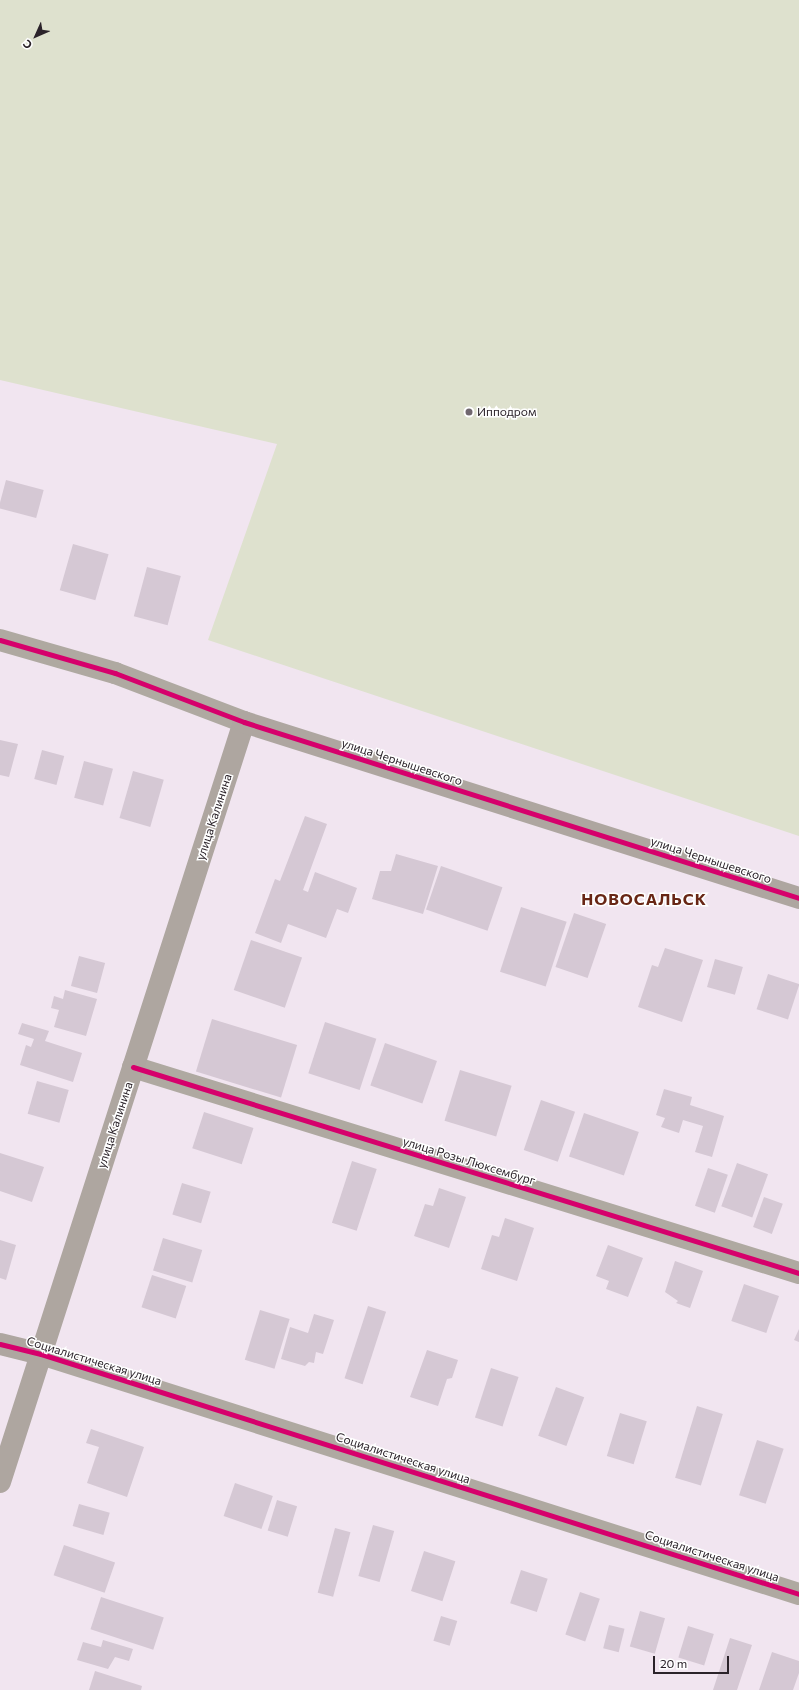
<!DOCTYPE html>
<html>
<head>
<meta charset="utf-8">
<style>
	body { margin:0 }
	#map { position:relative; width:799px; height:1690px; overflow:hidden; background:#f1e5f0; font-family:Commissioner,sans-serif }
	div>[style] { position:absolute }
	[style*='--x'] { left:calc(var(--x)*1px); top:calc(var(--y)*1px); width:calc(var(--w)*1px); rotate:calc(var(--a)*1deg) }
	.green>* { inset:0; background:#dee1ce }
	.building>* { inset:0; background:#d5c8d4; transform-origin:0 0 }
	.street>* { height:22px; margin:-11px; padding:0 11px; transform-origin:11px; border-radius:11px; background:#afa9a1 }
	.secondary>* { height:22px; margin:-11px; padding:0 11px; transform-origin:11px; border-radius:11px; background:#aea6a0 }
	.cycleway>* { height:5px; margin:-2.5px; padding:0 2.5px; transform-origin:2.5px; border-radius:2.5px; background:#d6006c }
	.dots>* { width:11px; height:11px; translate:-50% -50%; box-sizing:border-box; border:2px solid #fff; border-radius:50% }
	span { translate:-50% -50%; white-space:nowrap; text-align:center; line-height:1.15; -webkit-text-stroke:3px #fff; paint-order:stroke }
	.poi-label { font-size:12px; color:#2b232a }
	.left { translate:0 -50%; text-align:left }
	.street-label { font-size:12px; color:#2b232a }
	.district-label { font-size:16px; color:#682615; font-weight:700; letter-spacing:1px }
	.north { position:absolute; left:16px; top:16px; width:40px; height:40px; -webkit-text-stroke:3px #fff; paint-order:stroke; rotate:225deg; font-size:11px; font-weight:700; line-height:16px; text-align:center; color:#2b232a }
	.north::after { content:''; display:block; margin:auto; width:14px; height:18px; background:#2b232a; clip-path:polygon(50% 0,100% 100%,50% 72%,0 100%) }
	.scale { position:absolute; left:653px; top:1656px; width:76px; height:18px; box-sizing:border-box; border:2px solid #2b232a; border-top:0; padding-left:5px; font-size:12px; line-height:14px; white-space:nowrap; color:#2b232a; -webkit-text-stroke:3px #fff; paint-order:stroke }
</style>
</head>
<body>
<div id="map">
	<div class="green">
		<div style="clip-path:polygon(0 0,799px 0,799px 836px,208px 640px,277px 444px,0 380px)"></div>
	</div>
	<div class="building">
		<div style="left:6px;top:480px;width:39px;height:29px;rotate:15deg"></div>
		<div style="left:73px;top:544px;width:37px;height:48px;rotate:16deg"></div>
		<div style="left:147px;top:567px;width:35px;height:51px;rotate:15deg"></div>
		<div style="clip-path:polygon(0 740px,18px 744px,9px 777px,0 775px)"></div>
		<div style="left:42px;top:750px;width:23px;height:30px;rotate:15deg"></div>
		<div style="left:84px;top:761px;width:30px;height:38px;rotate:15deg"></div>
		<div style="left:133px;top:771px;width:32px;height:49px;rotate:16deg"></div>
		<div style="clip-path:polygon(305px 816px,327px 824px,303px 890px,308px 892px,315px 872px,357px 888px,348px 913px,337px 909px,326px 938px,288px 924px,281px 943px,255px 933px,275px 879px,280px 881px)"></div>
		<div style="clip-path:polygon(396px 854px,438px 866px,423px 914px,372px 899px,380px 871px,391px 871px)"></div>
		<div style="left:441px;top:866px;width:65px;height:46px;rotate:19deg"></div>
		<div style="left:521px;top:907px;width:48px;height:68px;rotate:18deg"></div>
		<div style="left:574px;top:913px;width:34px;height:57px;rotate:19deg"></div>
		<div style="left:251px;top:940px;width:54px;height:53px;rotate:19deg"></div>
		<div style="clip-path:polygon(665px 948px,703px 960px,682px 1022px,638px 1007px,652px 965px,658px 967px)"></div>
		<div style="left:79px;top:956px;width:27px;height:31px;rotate:15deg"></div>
		<div style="left:715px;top:959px;width:29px;height:29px;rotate:16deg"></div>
		<div style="left:768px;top:974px;width:33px;height:37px;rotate:18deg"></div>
		<div style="clip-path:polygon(65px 990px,97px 999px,86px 1036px,54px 1027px,59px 1010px,51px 1008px,54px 996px,63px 999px)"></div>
		<div style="left:212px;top:1019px;width:89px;height:55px;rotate:17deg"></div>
		<div style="left:325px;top:1022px;width:54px;height:54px;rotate:18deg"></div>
		<div style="clip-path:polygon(22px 1023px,49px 1031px,45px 1041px,82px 1053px,73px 1082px,20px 1065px,26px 1045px,31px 1047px,34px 1039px,18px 1034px)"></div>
		<div style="left:385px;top:1043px;width:55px;height:45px;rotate:19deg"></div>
		<div style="left:460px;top:1070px;width:54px;height:53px;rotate:17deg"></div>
		<div style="left:37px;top:1081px;width:33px;height:34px;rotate:16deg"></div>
		<div style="clip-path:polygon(664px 1089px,692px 1097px,690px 1105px,724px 1116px,712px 1157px,695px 1152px,703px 1126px,683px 1120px,679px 1133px,661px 1127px,665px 1118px,656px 1115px)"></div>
		<div style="left:541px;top:1100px;width:36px;height:53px;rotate:19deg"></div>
		<div style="left:204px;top:1112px;width:52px;height:38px;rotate:18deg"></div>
		<div style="left:584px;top:1113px;width:58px;height:46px;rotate:19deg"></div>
		<div style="clip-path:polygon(0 1153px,44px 1167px,32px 1202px,0 1191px)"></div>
		<div style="left:352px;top:1161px;width:26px;height:65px;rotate:18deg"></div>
		<div style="left:737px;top:1163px;width:33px;height:46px;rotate:20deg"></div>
		<div style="left:708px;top:1168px;width:21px;height:40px;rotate:19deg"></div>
		<div style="left:182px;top:1183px;width:30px;height:33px;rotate:17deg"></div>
		<div style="clip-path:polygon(439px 1188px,466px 1197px,449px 1248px,414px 1236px,425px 1204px,433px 1206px)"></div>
		<div style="left:764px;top:1197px;width:20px;height:32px;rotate:20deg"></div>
		<div style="clip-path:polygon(505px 1218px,534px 1228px,517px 1281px,481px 1269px,492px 1235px,499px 1237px)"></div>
		<div style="left:163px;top:1238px;width:41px;height:34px;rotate:17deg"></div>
		<div style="clip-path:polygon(0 1240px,16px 1245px,6px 1280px,0 1278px)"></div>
		<div style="clip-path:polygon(608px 1245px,643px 1258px,628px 1297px,606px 1289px,609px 1281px,596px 1276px)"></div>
		<div style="clip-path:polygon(675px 1261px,703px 1271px,690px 1308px,676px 1303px,678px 1301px,665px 1292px)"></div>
		<div style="left:152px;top:1275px;width:36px;height:34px;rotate:18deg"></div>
		<div style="left:744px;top:1284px;width:37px;height:39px;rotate:19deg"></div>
		<div style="left:368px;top:1306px;width:19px;height:76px;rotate:18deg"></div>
		<div style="left:260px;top:1310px;width:31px;height:52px;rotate:17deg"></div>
		<div style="clip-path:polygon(314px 1314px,334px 1320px,323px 1354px,316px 1352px,314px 1363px,309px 1362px,305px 1366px,281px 1359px,290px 1327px,308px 1333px)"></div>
		<div style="clip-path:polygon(799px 1329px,799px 1342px,794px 1340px)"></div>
		<div style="clip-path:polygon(427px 1350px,458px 1360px,452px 1378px,447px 1379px,438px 1406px,410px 1397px)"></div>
		<div style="left:491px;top:1368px;width:29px;height:52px;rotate:18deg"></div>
		<div style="left:556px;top:1387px;width:30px;height:52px;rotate:20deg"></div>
		<div style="left:697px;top:1406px;width:27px;height:75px;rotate:17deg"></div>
		<div style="left:620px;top:1413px;width:28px;height:45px;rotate:17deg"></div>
		<div style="clip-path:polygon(91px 1429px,144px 1447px,127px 1497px,87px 1483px,99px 1447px,86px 1443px)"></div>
		<div style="left:757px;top:1440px;width:28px;height:58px;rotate:18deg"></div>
		<div style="left:235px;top:1483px;width:40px;height:35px;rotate:19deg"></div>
		<div style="left:277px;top:1500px;width:21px;height:32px;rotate:17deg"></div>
		<div style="left:79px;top:1504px;width:32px;height:23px;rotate:16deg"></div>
		<div style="left:373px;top:1525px;width:22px;height:53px;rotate:16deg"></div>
		<div style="left:335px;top:1528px;width:16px;height:67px;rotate:15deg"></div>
		<div style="left:64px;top:1545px;width:54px;height:32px;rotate:19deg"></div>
		<div style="left:424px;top:1551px;width:33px;height:42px;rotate:18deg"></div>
		<div style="left:521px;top:1570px;width:28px;height:35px;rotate:18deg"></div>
		<div style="left:580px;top:1592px;width:21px;height:45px;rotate:19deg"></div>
		<div style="left:101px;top:1597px;width:66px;height:34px;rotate:18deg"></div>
		<div style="left:640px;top:1611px;width:26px;height:37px;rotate:16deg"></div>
		<div style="left:441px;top:1616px;width:17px;height:26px;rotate:17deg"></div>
		<div style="left:609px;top:1625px;width:16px;height:24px;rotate:14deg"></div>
		<div style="left:688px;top:1626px;width:27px;height:33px;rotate:17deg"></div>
		<div style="clip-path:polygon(730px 1638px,752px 1645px,737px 1690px,713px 1690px)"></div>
		<div style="clip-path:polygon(103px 1640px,133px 1649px,129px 1661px,115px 1657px,108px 1669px,77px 1660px,83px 1642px,101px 1647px)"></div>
		<div style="clip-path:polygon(772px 1652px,799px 1661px,799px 1673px,793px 1690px,759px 1690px)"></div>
		<div style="clip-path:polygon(95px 1671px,142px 1686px,141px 1690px,89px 1690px)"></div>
	</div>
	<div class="street">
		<div style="--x:0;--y:640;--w:120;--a:16"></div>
		<div style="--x:115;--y:673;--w:138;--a:20.8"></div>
		<div style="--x:133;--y:1067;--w:697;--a:17.19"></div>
		<div style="--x:41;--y:1354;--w:795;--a:17.57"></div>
	</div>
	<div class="secondary">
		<div style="--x:0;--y:1344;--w:42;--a:13.7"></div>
		<div style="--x:0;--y:1482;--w:798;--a:-72.2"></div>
		<div style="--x:244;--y:722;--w:582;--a:17.59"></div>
	</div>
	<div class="cycleway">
		<div style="--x:0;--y:640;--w:120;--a:16"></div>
		<div style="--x:115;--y:673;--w:138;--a:20.8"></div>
		<div style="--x:244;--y:722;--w:582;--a:17.59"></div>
		<div style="--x:133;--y:1067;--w:697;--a:17.19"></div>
		<div style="--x:0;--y:1344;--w:42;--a:13.7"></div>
		<div style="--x:41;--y:1354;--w:795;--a:17.57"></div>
	</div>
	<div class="dots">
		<div style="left:469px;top:412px;background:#70676f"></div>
	</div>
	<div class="poi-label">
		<span class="left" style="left:477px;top:412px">Ипподром</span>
	</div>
	<div class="street-label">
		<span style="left:402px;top:762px;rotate:18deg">улица Чернышевского</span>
		<span style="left:214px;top:817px;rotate:-72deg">улица Калинина</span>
		<span style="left:711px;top:860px;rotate:18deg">улица Чернышевского</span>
		<span style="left:115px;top:1125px;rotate:-72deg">улица Калинина</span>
		<span style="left:469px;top:1161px;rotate:17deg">улица Розы Люксембург</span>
		<span style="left:94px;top:1361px;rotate:17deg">Социалистическая улица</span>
		<span style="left:403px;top:1458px;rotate:18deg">Социалистическая улица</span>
		<span style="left:712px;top:1556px;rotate:18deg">Социалистическая улица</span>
	</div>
	<div class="district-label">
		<span style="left:644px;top:899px">НОВОСАЛЬСК</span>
	</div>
	<div class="north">С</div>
	<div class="scale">20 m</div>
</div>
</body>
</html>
